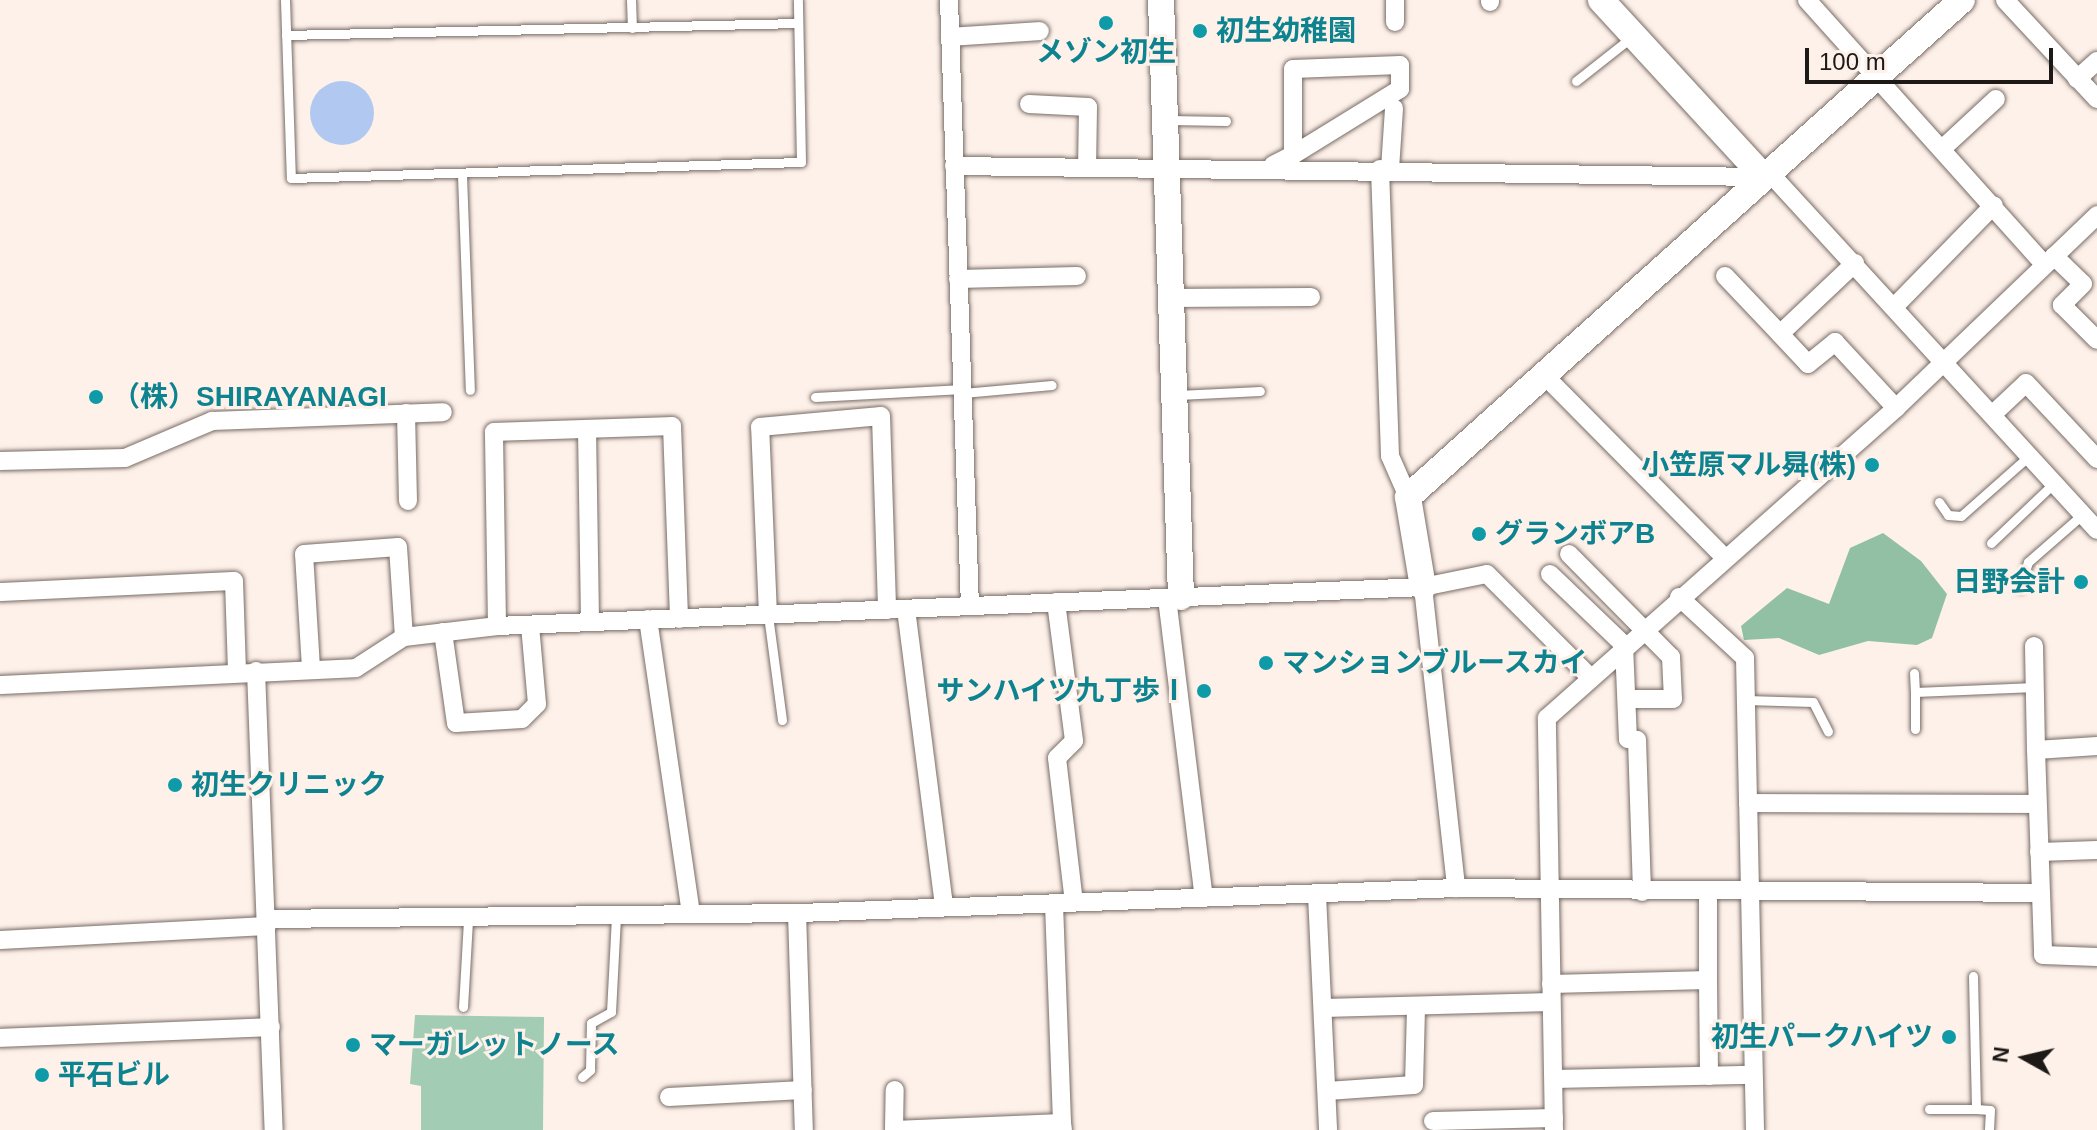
<!DOCTYPE html>
<html>
<head>
<meta charset="utf-8">
<style>
	body { margin:0 }
	#map { position:relative; width:2097px; height:1130px; overflow:hidden; background:#fef1e9; font-family:Arial,"Noto Sans JP",sans-serif }
	div>[style] { position:absolute }
	[style*='--x'] { left:calc(var(--x)*1px); top:calc(var(--y)*1px); width:calc(var(--w)*1px); rotate:calc(var(--a)*1deg) }
	.green>* { inset:0; background:#a2cdb4 }
	.forest>* { inset:0; background:#92c0a5 }
	.water>* { inset:0; background:#b1c9f1 }
	.round { border-radius:50% }
	.roads { filter:drop-shadow(0 0 2px #776c66) drop-shadow(0 0 2px #776c66) }
	.lane>* { height:9px; margin:-4.5px; padding:0 4.5px; transform-origin:4.5px; border-radius:4.5px; background:#fff }
	.street>* { height:18px; margin:-9px; padding:0 9px; transform-origin:9px; border-radius:9px; background:#fff }
	.secondary>* { height:26px; margin:-13px; padding:0 13px; transform-origin:13px; border-radius:13px; background:#fff }
	.dots>* { width:22px; height:22px; translate:-50% -50%; box-sizing:border-box; border:4px solid #fef1e9; border-radius:50% }
	span { translate:-50% -50%; white-space:nowrap; text-align:center; line-height:1.15; -webkit-text-stroke:6px #fef1e9; paint-order:stroke }
	.culture-label { font-size:28px; color:#0d838f; font-weight:700 }
	.left { translate:0 -50%; text-align:left }
	.right { translate:-100% -50%; text-align:right }
	.north { position:absolute; left:1985px; top:1018px; width:80px; height:80px; -webkit-text-stroke:6px #fef1e9; paint-order:stroke; rotate:278deg; font-size:22px; font-weight:700; line-height:32px; text-align:center; color:#1d1916 }
	.north::after { content:''; display:block; margin:auto; width:28px; height:36px; background:#1d1916; clip-path:polygon(50% 0,100% 100%,50% 72%,0 100%) }
	.scale { position:absolute; left:1805px; top:48px; width:248px; height:36px; box-sizing:border-box; border:4px solid #1d1916; border-top:0; padding-left:10px; font-size:24px; line-height:28px; white-space:nowrap; color:#1d1916; -webkit-text-stroke:6px #fef1e9; paint-order:stroke }
</style>
</head>
<body>
<div id="map">
	<div class="green">
		<div style="clip-path:polygon(415px 1015px,544px 1017px,543px 1130px,421px 1130px,421px 1086px,410px 1084px)"></div>
	</div>
	<div class="forest">
		<div style="clip-path:polygon(1883px 533px,1921px 561px,1947px 594px,1932px 638px,1917px 645px,1868px 641px,1819px 655px,1779px 638px,1744px 640px,1741px 626px,1787px 588px,1829px 604px,1850px 548px)"></div>
	</div>
	<div class="water">
		<div class="round" style="left:310px;top:81px;width:64px;height:64px"></div>
	</div>
	<div class="roads">
		<div class="lane">
			<div style="--x:285;--y:0;--w:178;--a:88.1"></div>
			<div style="--x:291;--y:178;--w:510;--a:-1.8"></div>
			<div style="--x:801;--y:162;--w:162;--a:-91.1"></div>
			<div style="--x:631;--y:0;--w:28;--a:88"></div>
			<div style="--x:286;--y:35;--w:512;--a:-1.34"></div>
			<div style="--x:1576;--y:81;--w:73;--a:-38.3"></div>
			<div style="--x:1169;--y:120;--w:57;--a:1"></div>
			<div style="--x:462;--y:175;--w:215;--a:87.9"></div>
			<div style="--x:963;--y:393;--w:89;--a:-5.1"></div>
			<div style="--x:1178;--y:395;--w:82;--a:-2.8"></div>
			<div style="--x:815;--y:397;--w:148;--a:-3.1"></div>
			<div style="--x:1939;--y:502;--w:16;--a:55"></div>
			<div style="--x:1948;--y:515;--w:13;--a:4"></div>
			<div style="--x:1961;--y:516;--w:92;--a:-41.5"></div>
			<div style="--x:1991;--y:543;--w:87;--a:-43.6"></div>
			<div style="--x:2020;--y:588;--w:27;--a:-73"></div>
			<div style="--x:2028;--y:562;--w:73;--a:-41.1"></div>
			<div style="--x:768;--y:615;--w:106;--a:82.4"></div>
			<div style="--x:1914;--y:673;--w:19;--a:87"></div>
			<div style="--x:1746;--y:700;--w:67;--a:1.7"></div>
			<div style="--x:1813;--y:702;--w:33;--a:63"></div>
			<div style="--x:1915;--y:729;--w:37;--a:-90"></div>
			<div style="--x:1915;--y:692;--w:120;--a:-2.4"></div>
			<div style="--x:1973;--y:976;--w:133;--a:88.7"></div>
			<div style="--x:1976;--y:1109;--w:14;--a:4"></div>
			<div style="--x:1990;--y:1110;--w:20;--a:93"></div>
			<div style="--x:463;--y:1007;--w:87;--a:-86.7"></div>
			<div style="--x:582;--y:1077;--w:11;--a:-41"></div>
			<div style="--x:590;--y:1070;--w:47;--a:-88.8"></div>
			<div style="--x:591;--y:1023;--w:23;--a:-29"></div>
			<div style="--x:611;--y:1012;--w:95;--a:-87"></div>
			<div style="--x:1929;--y:1109;--w:47;--a:0"></div>
		</div>
		<div class="street">
			<div style="--x:949;--y:0;--w:606;--a:88.02"></div>
			<div style="--x:1490;--y:0;--w:2;--a:90"></div>
			<div style="--x:1807;--y:0;--w:355;--a:48.1"></div>
			<div style="--x:2005;--y:0;--w:135;--a:47.1"></div>
			<div style="--x:1395;--y:22;--w:22;--a:-90"></div>
			<div style="--x:950;--y:37;--w:90;--a:-3.8"></div>
			<div style="--x:2077;--y:79;--w:27;--a:-42"></div>
			<div style="--x:1029;--y:104;--w:59;--a:2.9"></div>
			<div style="--x:1088;--y:107;--w:61;--a:90.9"></div>
			<div style="--x:1943;--y:148;--w:72;--a:-42.8"></div>
			<div style="--x:1273;--y:165;--w:22;--a:-27"></div>
			<div style="--x:1293;--y:155;--w:126;--a:-31.7"></div>
			<div style="--x:1400;--y:89;--w:24;--a:-90"></div>
			<div style="--x:1400;--y:65;--w:107;--a:177.9"></div>
			<div style="--x:1293;--y:69;--w:86;--a:90"></div>
			<div style="--x:954;--y:166;--w:803;--a:0.78"></div>
			<div style="--x:1380;--y:169;--w:287;--a:88"></div>
			<div style="--x:1390;--y:456;--w:45;--a:66.3"></div>
			<div style="--x:1390;--y:169;--w:61;--a:-86.2"></div>
			<div style="--x:1767;--y:170;--w:488;--a:47.5"></div>
			<div style="--x:2054;--y:256;--w:40;--a:44"></div>
			<div style="--x:2083;--y:284;--w:30;--a:135"></div>
			<div style="--x:2062;--y:305;--w:49;--a:45"></div>
			<div style="--x:1855;--y:263;--w:103;--a:136.6"></div>
			<div style="--x:1780;--y:334;--w:41;--a:47"></div>
			<div style="--x:1808;--y:364;--w:35;--a:-39"></div>
			<div style="--x:1835;--y:342;--w:90;--a:47.3"></div>
			<div style="--x:1725;--y:276;--w:80;--a:46.5"></div>
			<div style="--x:958;--y:279;--w:119;--a:-1.4"></div>
			<div style="--x:1171;--y:298;--w:140;--a:-0.4"></div>
			<div style="--x:1895;--y:306;--w:141;--a:-45.6"></div>
			<div style="--x:1544;--y:375;--w:256;--a:45.3"></div>
			<div style="--x:406;--y:413;--w:88;--a:88.7"></div>
			<div style="--x:1993;--y:414;--w:45;--a:-43.2"></div>
			<div style="--x:2026;--y:383;--w:104;--a:46.9"></div>
			<div style="--x:587;--y:429;--w:193;--a:89.1"></div>
			<div style="--x:0;--y:461;--w:125;--a:-1.4"></div>
			<div style="--x:125;--y:458;--w:95;--a:-23"></div>
			<div style="--x:212;--y:421;--w:231;--a:-2.2"></div>
			<div style="--x:1569;--y:554;--w:145;--a:45.3"></div>
			<div style="--x:1671;--y:657;--w:42;--a:87.3"></div>
			<div style="--x:1673;--y:699;--w:46;--a:180"></div>
			<div style="--x:1550;--y:574;--w:103;--a:43.8"></div>
			<div style="--x:1624;--y:645;--w:94;--a:87.6"></div>
			<div style="--x:1628;--y:739;--w:9;--a:6"></div>
			<div style="--x:1637;--y:740;--w:152;--a:88.1"></div>
			<div style="--x:1423;--y:587;--w:303;--a:83.7"></div>
			<div style="--x:0;--y:592;--w:234;--a:-2.7"></div>
			<div style="--x:234;--y:581;--w:90;--a:88.1"></div>
			<div style="--x:1679;--y:597;--w:90;--a:42.7"></div>
			<div style="--x:1745;--y:658;--w:145;--a:88.8"></div>
			<div style="--x:1167;--y:598;--w:302;--a:83"></div>
			<div style="--x:1056;--y:602;--w:140;--a:82.6"></div>
			<div style="--x:1074;--y:741;--w:24;--a:135"></div>
			<div style="--x:1057;--y:758;--w:145;--a:83.3"></div>
			<div style="--x:906;--y:609;--w:299;--a:82.7"></div>
			<div style="--x:768;--y:615;--w:188;--a:-92.4"></div>
			<div style="--x:760;--y:427;--w:121;--a:-5.2"></div>
			<div style="--x:881;--y:416;--w:194;--a:88.2"></div>
			<div style="--x:648;--y:619;--w:298;--a:81.7"></div>
			<div style="--x:497;--y:626;--w:194;--a:-90.9"></div>
			<div style="--x:494;--y:432;--w:178;--a:-1.9"></div>
			<div style="--x:672;--y:426;--w:193;--a:87.9"></div>
			<div style="--x:443;--y:632;--w:92;--a:81.9"></div>
			<div style="--x:456;--y:723;--w:66;--a:-3.5"></div>
			<div style="--x:522;--y:719;--w:21;--a:-45"></div>
			<div style="--x:537;--y:704;--w:79;--a:-95.1"></div>
			<div style="--x:2034;--y:646;--w:104;--a:88.9"></div>
			<div style="--x:311;--y:668;--w:114;--a:-93.5"></div>
			<div style="--x:304;--y:554;--w:94;--a:-4.3"></div>
			<div style="--x:398;--y:547;--w:90;--a:86.2"></div>
			<div style="--x:256;--y:671;--w:459;--a:87.8"></div>
			<div style="--x:0;--y:685;--w:356;--a:-2.7"></div>
			<div style="--x:356;--y:668;--w:57;--a:-32.9"></div>
			<div style="--x:404;--y:637;--w:94;--a:-6.7"></div>
			<div style="--x:497;--y:626;--w:927;--a:-2.41"></div>
			<div style="--x:1423;--y:587;--w:65;--a:-11.5"></div>
			<div style="--x:1487;--y:574;--w:144;--a:45"></div>
			<div style="--x:2097;--y:746;--w:61;--a:176.2"></div>
			<div style="--x:2036;--y:750;--w:205;--a:88"></div>
			<div style="--x:2043;--y:955;--w:54;--a:2.1"></div>
			<div style="--x:2039;--y:852;--w:58;--a:-2"></div>
			<div style="--x:1317;--y:895;--w:235;--a:87.3"></div>
			<div style="--x:1054;--y:904;--w:219;--a:87.9"></div>
			<div style="--x:797;--y:913;--w:217;--a:88.2"></div>
			<div style="--x:268;--y:919;--w:532;--a:-0.65"></div>
			<div style="--x:800;--y:913;--w:656;--a:-2.18"></div>
			<div style="--x:1456;--y:888;--w:585;--a:0.49"></div>
			<div style="--x:0;--y:940;--w:267;--a:-3"></div>
			<div style="--x:1708;--y:980;--w:96;--a:89.4"></div>
			<div style="--x:1551;--y:984;--w:157;--a:-1.5"></div>
			<div style="--x:1708;--y:980;--w:86;--a:-90"></div>
			<div style="--x:1323;--y:1008;--w:228;--a:-1.5"></div>
			<div style="--x:0;--y:1038;--w:271;--a:-2.3"></div>
			<div style="--x:1554;--y:1079;--w:199;--a:-1.2"></div>
			<div style="--x:1327;--y:1091;--w:87;--a:-3.9"></div>
			<div style="--x:1414;--y:1085;--w:79;--a:-88.5"></div>
			<div style="--x:669;--y:1097;--w:134;--a:-3"></div>
			<div style="--x:1433;--y:1121;--w:121;--a:-1.4"></div>
			<div style="--x:894;--y:1129;--w:39;--a:-89"></div>
			<div style="--x:894;--y:1130;--w:168;--a:-2.4"></div>
			<div style="--x:1062;--y:1123;--w:7;--a:82"></div>
			<div style="--x:1554;--y:1130;--w:412;--a:-91"></div>
			<div style="--x:1547;--y:718;--w:467;--a:-41.6"></div>
			<div style="--x:1896;--y:408;--w:279;--a:-43.8"></div>
			<div style="--x:1755;--y:1130;--w:327;--a:-91.2"></div>
			<div style="--x:1748;--y:803;--w:288;--a:0.2"></div>
		</div>
		<div class="secondary">
			<div style="--x:1161;--y:0;--w:597;--a:88.08"></div>
			<div style="--x:1601;--y:0;--w:236;--a:47.4"></div>
			<div style="--x:1423;--y:587;--w:91;--a:-99.5"></div>
			<div style="--x:1408;--y:497;--w:744;--a:-41.9"></div>
		</div>
	</div>
	<div class="dots">
		<div style="left:1106px;top:23px;background:#0f9aa8"></div>
		<div style="left:1200px;top:31px;background:#0f9aa8"></div>
		<div style="left:96px;top:397px;background:#0f9aa8"></div>
		<div style="left:1872px;top:465px;background:#0f9aa8"></div>
		<div style="left:1479px;top:534px;background:#0f9aa8"></div>
		<div style="left:2081px;top:582px;background:#0f9aa8"></div>
		<div style="left:1266px;top:663px;background:#0f9aa8"></div>
		<div style="left:1204px;top:691px;background:#0f9aa8"></div>
		<div style="left:175px;top:785px;background:#0f9aa8"></div>
		<div style="left:1949px;top:1037px;background:#0f9aa8"></div>
		<div style="left:353px;top:1045px;background:#0f9aa8"></div>
		<div style="left:42px;top:1075px;background:#0f9aa8"></div>
	</div>
	<div class="culture-label">
		<span class="left" style="left:1216px;top:31px">初生幼稚園</span>
		<span style="left:1106px;top:52px">メゾン初生</span>
		<span class="left" style="left:112px;top:397px">（株）SHIRAYANAGI</span>
		<span class="right" style="left:1856px;top:465px">小笠原マル曻(株)</span>
		<span class="left" style="left:1495px;top:534px">グランボアB</span>
		<span class="right" style="left:2065px;top:582px">日野会計</span>
		<span class="left" style="left:1282px;top:663px">マンションブルースカイ</span>
		<span class="right" style="left:1188px;top:691px">サンハイツ九丁歩Ⅰ</span>
		<span class="left" style="left:191px;top:785px">初生クリニック</span>
		<span class="right" style="left:1933px;top:1037px">初生パークハイツ</span>
		<span class="left" style="left:369px;top:1045px">マーガレットノース</span>
		<span class="left" style="left:58px;top:1075px">平石ビル</span>
	</div>
	<div class="north">N</div>
	<div class="scale">100 m</div>
</div>
</body>
</html>
